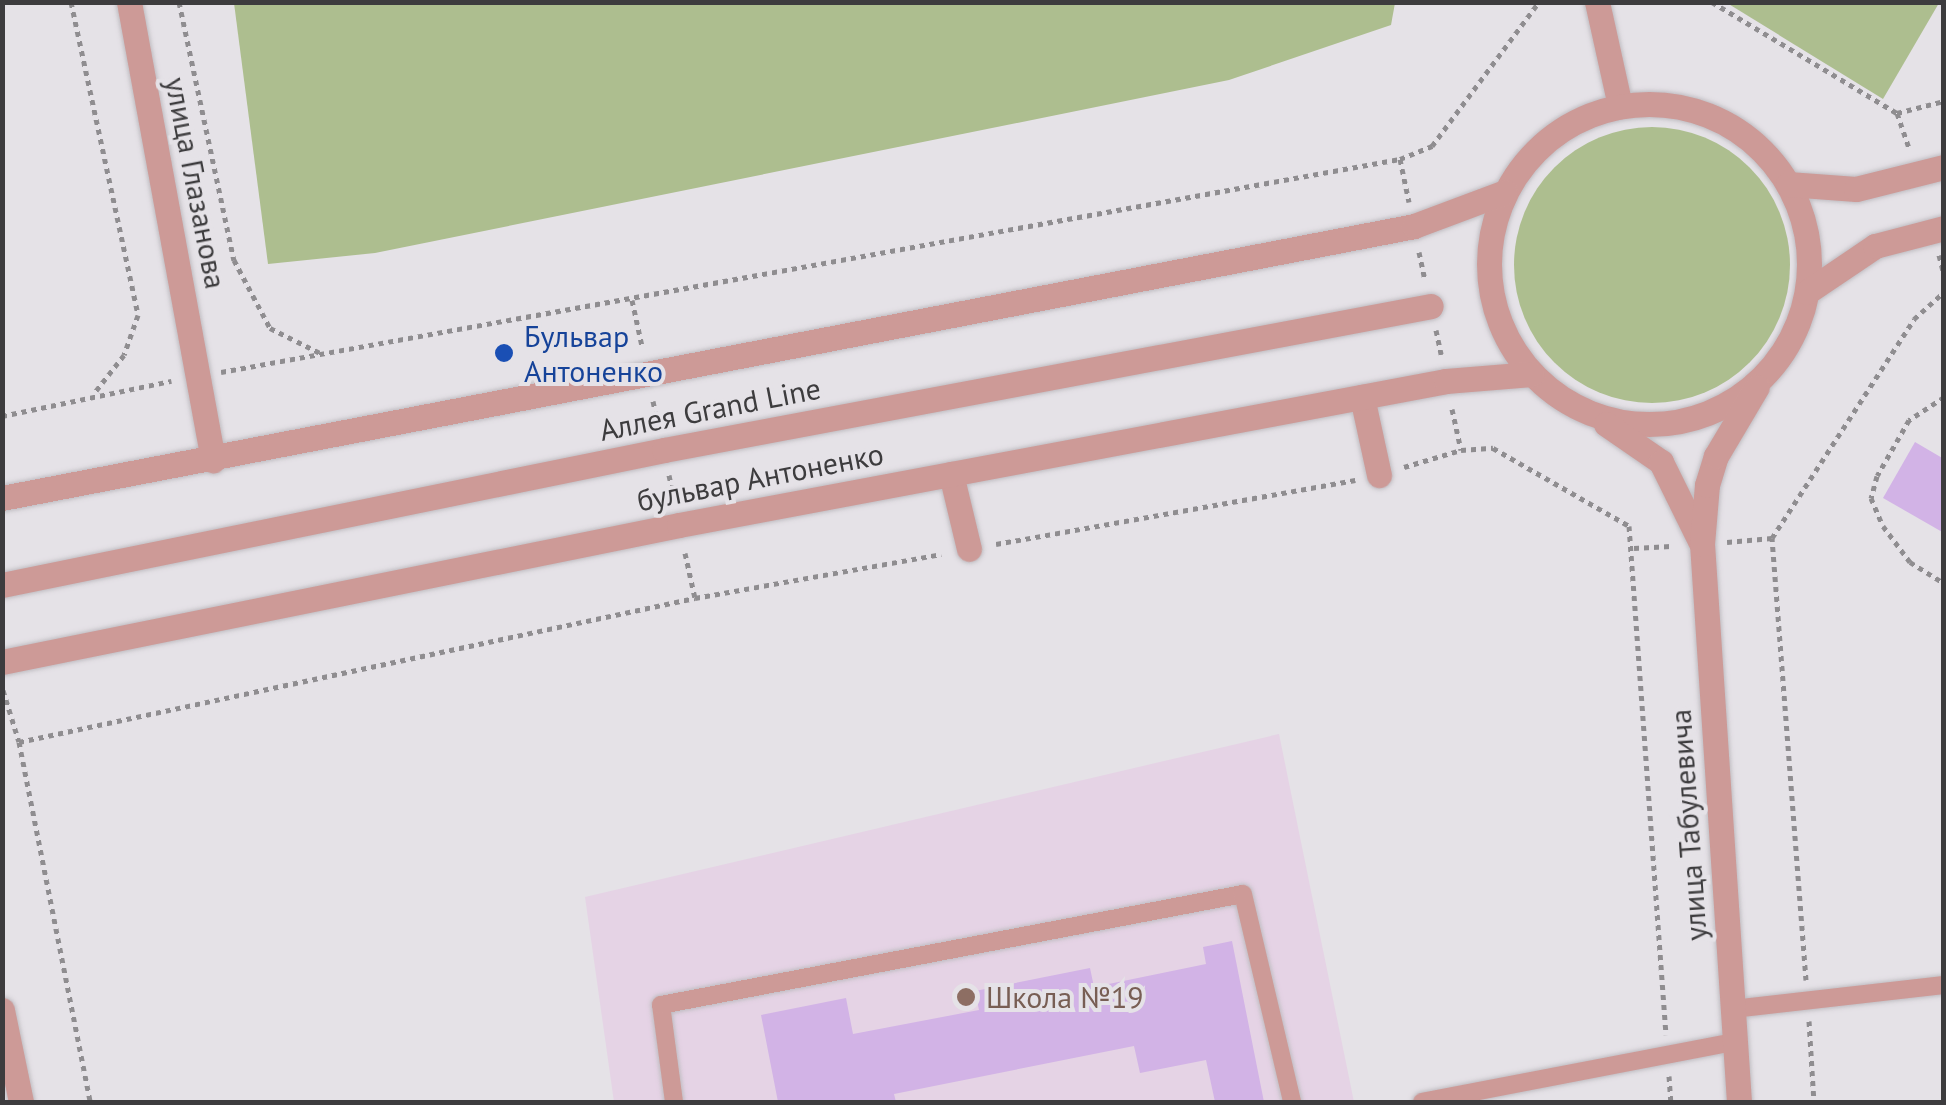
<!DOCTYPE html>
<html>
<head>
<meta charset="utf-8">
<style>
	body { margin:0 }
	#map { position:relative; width:1946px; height:1105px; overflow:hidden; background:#e5e2e7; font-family:"PT Sans",sans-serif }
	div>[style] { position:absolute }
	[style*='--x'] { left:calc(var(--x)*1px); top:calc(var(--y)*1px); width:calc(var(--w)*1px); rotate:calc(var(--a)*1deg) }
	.education>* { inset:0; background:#e5d3e5 }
	.green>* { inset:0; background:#adbe8f }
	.round { border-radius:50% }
	.building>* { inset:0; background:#d2b3e6 }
	.path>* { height:5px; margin-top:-2.5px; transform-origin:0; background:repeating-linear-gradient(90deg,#8f8d90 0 5px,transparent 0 10px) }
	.roads { filter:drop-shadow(0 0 2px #c0bdc2) drop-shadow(0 0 2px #c0bdc2) }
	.lane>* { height:18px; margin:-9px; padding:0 9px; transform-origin:9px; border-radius:9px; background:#cd9a97 }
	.street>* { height:25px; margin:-12.5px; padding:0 12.5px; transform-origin:12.5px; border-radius:12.5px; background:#cd9a97 }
	.street>.ring { margin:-12.5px; padding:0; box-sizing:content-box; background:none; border:25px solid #cd9a97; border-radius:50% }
	.dots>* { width:28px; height:28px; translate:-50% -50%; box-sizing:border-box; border:5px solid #e5e2e7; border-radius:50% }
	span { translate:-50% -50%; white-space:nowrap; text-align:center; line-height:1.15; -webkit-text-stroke:8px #e5e2e7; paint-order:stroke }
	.street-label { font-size:30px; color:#3d3c3e }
	.transit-label { font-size:30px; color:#164399 }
	.left { translate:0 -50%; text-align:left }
	.education-label { font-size:30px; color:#785e54 }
	.frame { position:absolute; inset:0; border:5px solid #3d3c3e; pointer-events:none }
</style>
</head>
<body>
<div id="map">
	<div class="education">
		<div style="clip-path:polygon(1279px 734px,1354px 1102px,614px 1102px,585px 897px)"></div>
	</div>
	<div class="green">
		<div style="clip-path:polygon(234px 3px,234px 2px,1395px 3px,1391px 25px,1229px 80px,375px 253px,268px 264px)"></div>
		<div style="clip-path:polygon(1727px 3px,1939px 3px,1883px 99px)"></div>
		<div class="round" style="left:1514px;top:127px;width:276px;height:276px"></div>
	</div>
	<div class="building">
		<div style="clip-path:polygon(1915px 442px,1944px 459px,1944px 533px,1883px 498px)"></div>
		<div style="clip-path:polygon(1232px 941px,1264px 1102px,1215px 1102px,1206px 1060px,1140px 1073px,1134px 1046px,894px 1094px,896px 1102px,778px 1102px,761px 1015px,846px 998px,853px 1034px,979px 1010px,975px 991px,1090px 968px,1094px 987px,1206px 964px,1203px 947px)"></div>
	</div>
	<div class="path">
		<div style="--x:71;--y:2;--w:320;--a:77.9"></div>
		<div style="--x:138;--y:315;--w:42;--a:109.3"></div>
		<div style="--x:124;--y:355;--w:47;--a:128.1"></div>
		<div style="--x:179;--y:2;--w:264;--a:78"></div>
		<div style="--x:234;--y:260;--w:77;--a:62.1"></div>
		<div style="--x:270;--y:328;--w:56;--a:26.6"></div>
		<div style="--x:1712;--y:2;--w:216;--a:31"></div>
		<div style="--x:1897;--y:113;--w:49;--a:-14.3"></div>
		<div style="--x:1897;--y:113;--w:37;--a:71"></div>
		<div style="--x:1400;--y:159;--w:44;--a:78.2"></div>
		<div style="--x:1419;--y:252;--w:29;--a:78"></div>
		<div style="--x:1939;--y:255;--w:21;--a:76"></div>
		<div style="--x:632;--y:300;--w:47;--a:77.7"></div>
		<div style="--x:1436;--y:330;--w:25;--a:78"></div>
		<div style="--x:221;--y:372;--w:1198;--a:-10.24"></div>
		<div style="--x:1400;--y:159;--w:35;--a:-22"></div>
		<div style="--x:1432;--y:146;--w:179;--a:-53.4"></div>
		<div style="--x:1944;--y:397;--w:42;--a:146.7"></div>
		<div style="--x:1909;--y:420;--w:64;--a:119.7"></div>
		<div style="--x:1877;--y:476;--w:23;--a:105"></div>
		<div style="--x:1871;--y:498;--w:30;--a:67"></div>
		<div style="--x:1883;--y:526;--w:45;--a:53.1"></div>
		<div style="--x:1910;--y:562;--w:40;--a:32"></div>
		<div style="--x:653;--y:401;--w:25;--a:78"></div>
		<div style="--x:1452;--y:409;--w:42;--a:77.6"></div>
		<div style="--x:2;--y:416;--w:173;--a:-11.7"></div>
		<div style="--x:1404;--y:467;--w:59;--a:-16.6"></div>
		<div style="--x:1461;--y:450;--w:32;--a:-4"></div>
		<div style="--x:1493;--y:448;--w:157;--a:29.8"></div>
		<div style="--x:1629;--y:526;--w:510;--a:85.84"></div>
		<div style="--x:669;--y:475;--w:24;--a:78"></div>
		<div style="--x:1727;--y:542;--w:45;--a:-5.1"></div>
		<div style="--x:996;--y:544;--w:365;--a:-10.1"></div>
		<div style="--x:1634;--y:548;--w:37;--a:-3"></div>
		<div style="--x:685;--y:553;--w:46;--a:77.5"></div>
		<div style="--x:3;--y:690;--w:54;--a:72.9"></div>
		<div style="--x:19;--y:742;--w:367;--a:78.8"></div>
		<div style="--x:19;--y:742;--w:691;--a:-12.03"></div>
		<div style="--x:695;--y:598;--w:250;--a:-10.1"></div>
		<div style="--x:1806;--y:980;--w:443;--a:-94.4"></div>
		<div style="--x:1772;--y:538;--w:261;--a:-57"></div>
		<div style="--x:1914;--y:319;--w:40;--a:-42"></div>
		<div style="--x:1809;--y:1021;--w:81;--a:86.5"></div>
		<div style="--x:1669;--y:1076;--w:26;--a:86"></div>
	</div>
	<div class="roads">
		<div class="lane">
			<div style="--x:1733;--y:1009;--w:212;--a:-6.5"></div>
			<div style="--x:674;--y:1102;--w:98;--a:-97.6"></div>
			<div style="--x:661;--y:1005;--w:592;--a:-10.8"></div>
			<div style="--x:1243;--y:894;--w:214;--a:76.7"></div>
			<div style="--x:1422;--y:1102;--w:319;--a:-10.9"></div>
		</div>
		<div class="street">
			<div style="--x:129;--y:2;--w:466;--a:79.6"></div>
			<div style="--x:1597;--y:2;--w:107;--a:77.5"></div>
			<div class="ring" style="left:1489px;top:104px;width:295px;height:295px"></div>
			<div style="--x:1788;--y:184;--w:68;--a:4.2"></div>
			<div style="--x:1856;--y:189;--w:91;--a:-14"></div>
			<div style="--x:1807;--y:292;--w:82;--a:-34.1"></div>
			<div style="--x:1875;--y:246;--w:71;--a:-14.6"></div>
			<div style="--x:1362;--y:397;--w:80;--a:77.7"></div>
			<div style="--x:1606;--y:424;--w:67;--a:34.6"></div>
			<div style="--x:1661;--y:462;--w:88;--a:63.7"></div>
			<div style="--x:951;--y:474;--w:77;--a:76.5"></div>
			<div style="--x:2;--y:498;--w:1438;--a:-10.9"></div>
			<div style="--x:1414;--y:226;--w:97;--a:-20.5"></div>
			<div style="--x:2;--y:585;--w:676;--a:-11.53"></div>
			<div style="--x:664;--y:450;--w:780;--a:-10.63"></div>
			<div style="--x:2;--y:662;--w:691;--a:-11.44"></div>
			<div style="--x:679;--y:525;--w:780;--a:-10.63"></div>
			<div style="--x:1446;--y:381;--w:86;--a:-4.7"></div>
			<div style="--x:2;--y:1010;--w:94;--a:78.3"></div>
			<div style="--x:1739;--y:1102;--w:559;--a:-93.79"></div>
			<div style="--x:1702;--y:544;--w:59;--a:-85.2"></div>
			<div style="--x:1707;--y:485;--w:30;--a:-73"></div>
			<div style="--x:1716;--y:456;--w:80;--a:-59.3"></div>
		</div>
	</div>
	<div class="dots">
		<div style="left:504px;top:353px;background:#1a4fb4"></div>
		<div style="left:966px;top:997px;background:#8d6e63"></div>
	</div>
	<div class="street-label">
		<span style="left:196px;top:183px;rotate:79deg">улица Глазанова</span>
		<span style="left:710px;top:409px;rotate:-11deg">Аллея Grand Line</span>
		<span style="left:760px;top:477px;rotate:-11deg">бульвар Антоненко</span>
		<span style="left:1688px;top:825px;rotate:-94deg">улица Табулевича</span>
	</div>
	<div class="transit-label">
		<span class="left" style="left:524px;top:353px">Бульвар<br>Антоненко</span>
	</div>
	<div class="education-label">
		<span class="left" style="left:986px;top:997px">Школа №19</span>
	</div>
	<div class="frame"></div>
</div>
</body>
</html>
